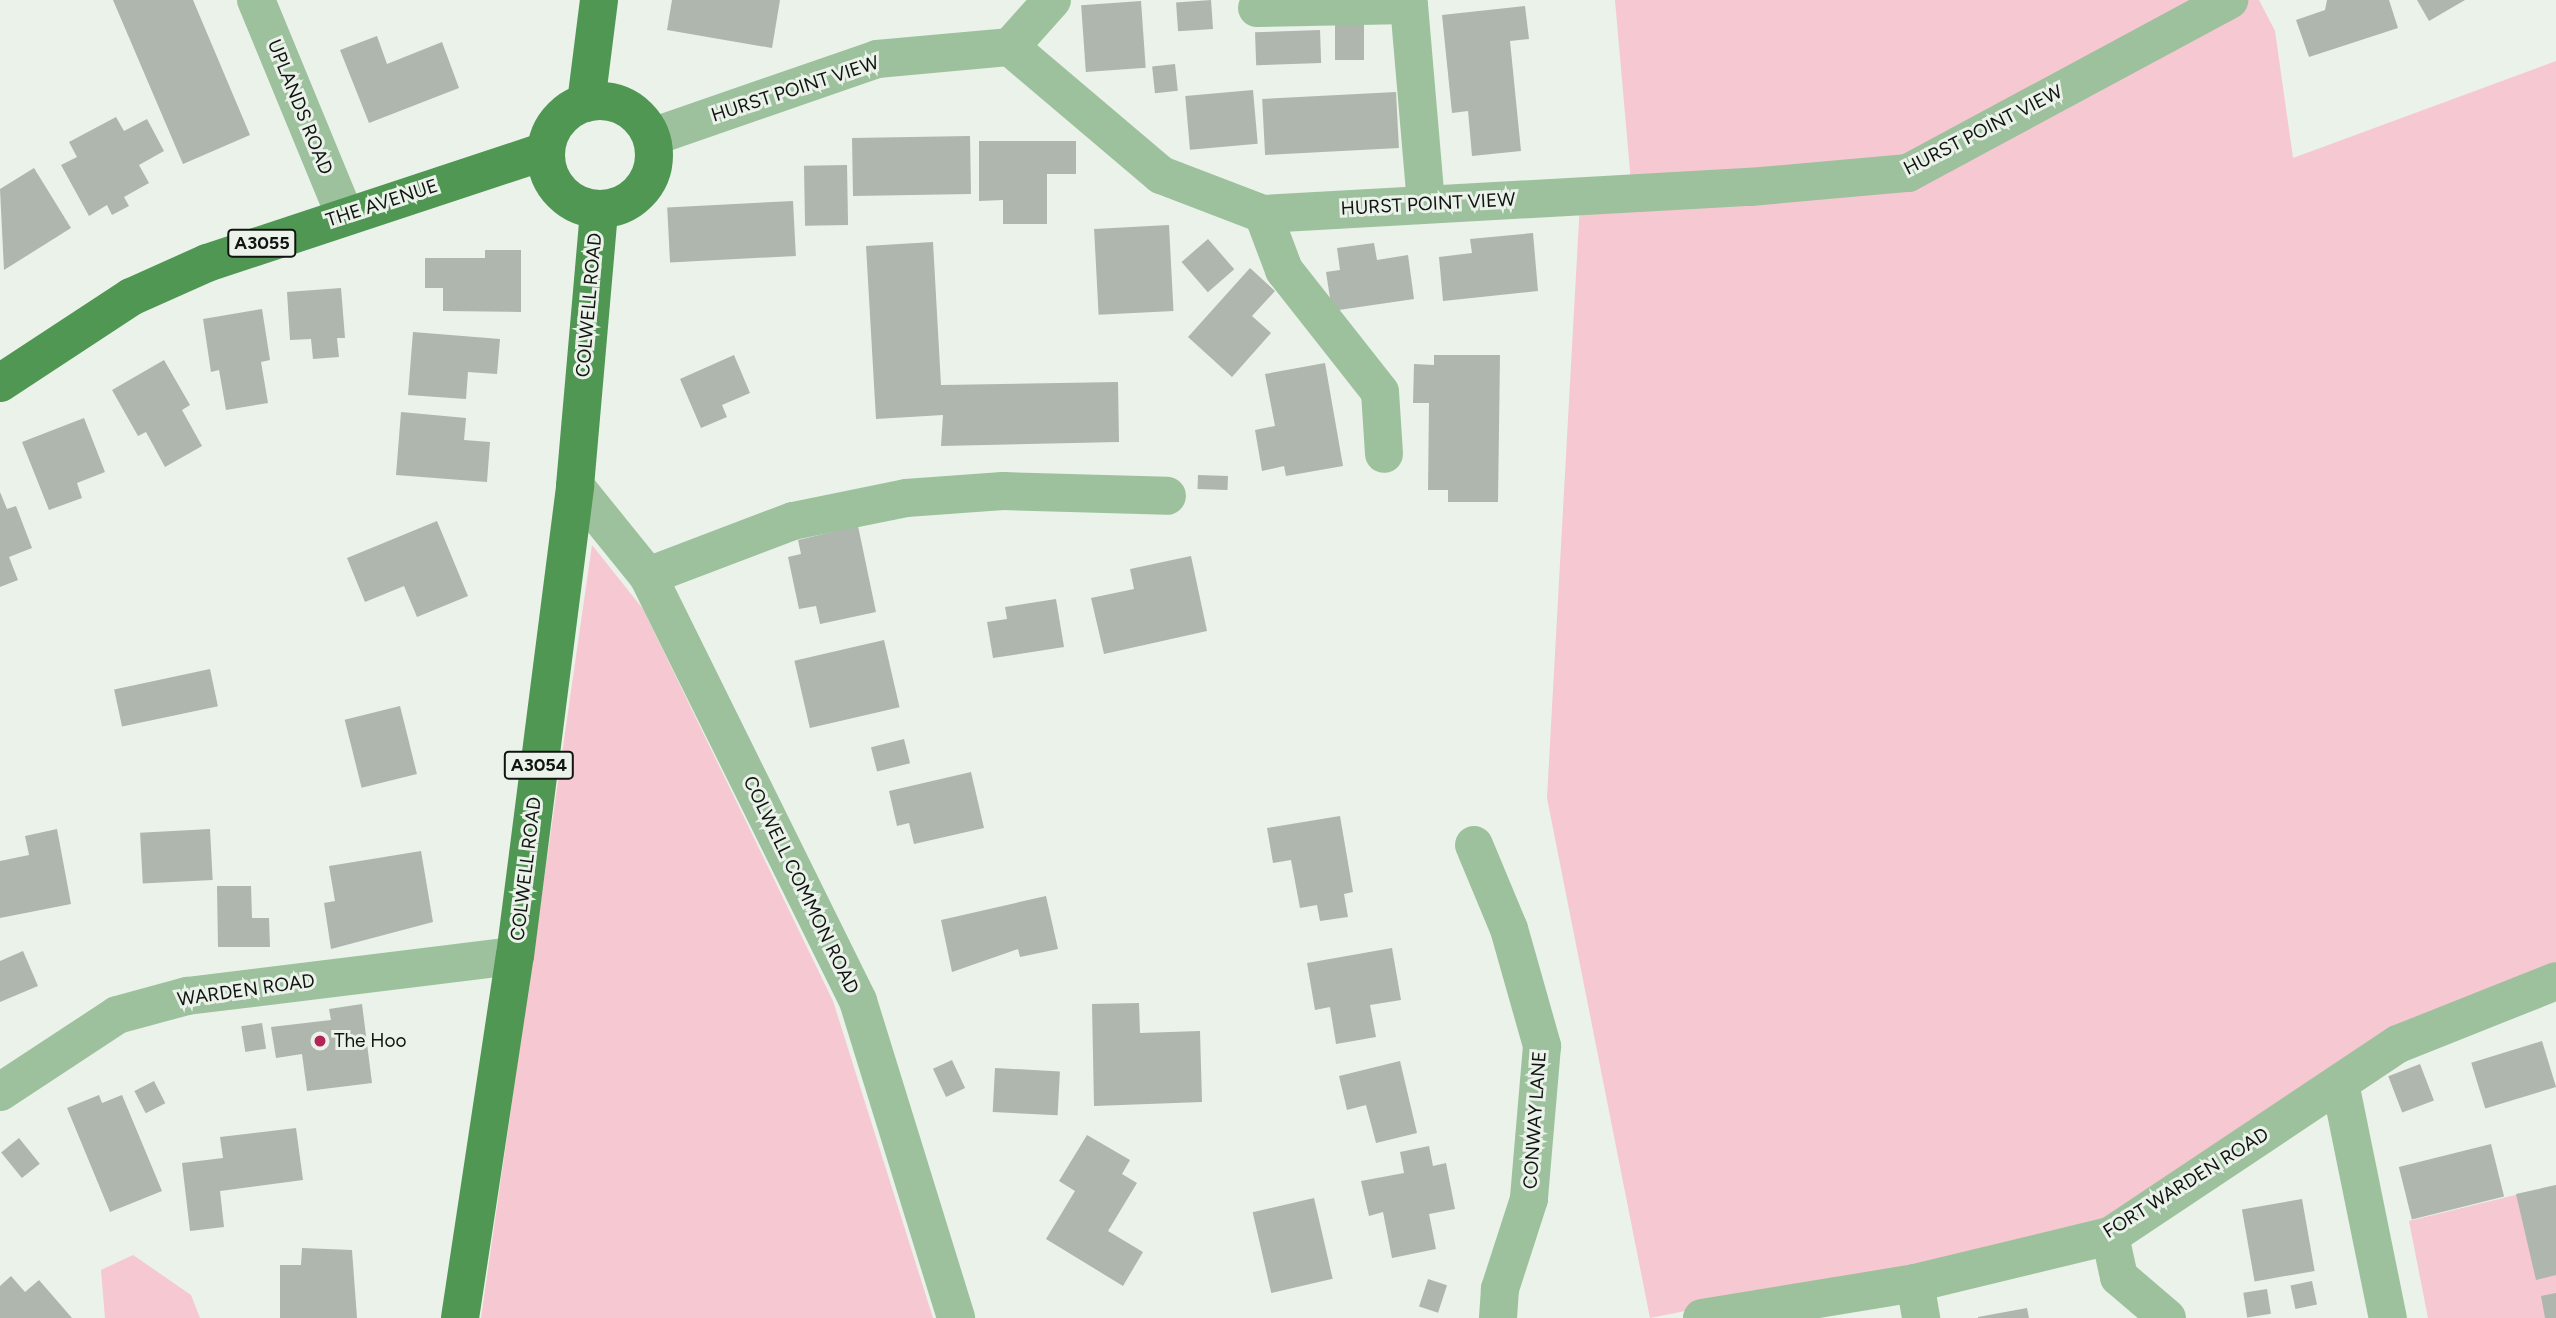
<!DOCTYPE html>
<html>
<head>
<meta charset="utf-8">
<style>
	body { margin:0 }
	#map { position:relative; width:2556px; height:1318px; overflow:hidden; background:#eaf2ea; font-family:Figtree,sans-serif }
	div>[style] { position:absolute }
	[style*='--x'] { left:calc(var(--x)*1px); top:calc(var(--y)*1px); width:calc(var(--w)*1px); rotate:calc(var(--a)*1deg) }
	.green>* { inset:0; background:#f6c8d1 }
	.building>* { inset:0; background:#aeb6ae; transform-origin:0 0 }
	.minor>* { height:38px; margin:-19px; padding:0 19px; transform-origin:19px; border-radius:19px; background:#9cc19c }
	.major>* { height:38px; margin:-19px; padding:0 19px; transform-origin:19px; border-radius:19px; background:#4f9753 }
	.major>.ring { margin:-19px; padding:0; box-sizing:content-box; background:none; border:38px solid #4f9753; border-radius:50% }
	.dots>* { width:19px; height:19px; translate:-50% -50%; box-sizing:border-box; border:4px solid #eaf2ea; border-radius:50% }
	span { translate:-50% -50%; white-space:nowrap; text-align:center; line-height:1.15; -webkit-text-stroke:6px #eaf2ea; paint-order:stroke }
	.shield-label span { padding:2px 5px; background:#eaf2ea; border:2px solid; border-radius:5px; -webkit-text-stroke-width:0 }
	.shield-label { font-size:18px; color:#111411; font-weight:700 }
	.street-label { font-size:19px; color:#111411 }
	.poi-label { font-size:19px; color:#111411 }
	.left { translate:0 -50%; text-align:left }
</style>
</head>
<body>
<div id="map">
	<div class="green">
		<div style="clip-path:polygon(1615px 0,2208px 0,1905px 163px,1631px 182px)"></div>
		<div style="clip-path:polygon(2246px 0,2259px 0,2275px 31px,2293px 158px,2556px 61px,2556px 968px,2105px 1228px,1650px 1318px,1547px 798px,1580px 203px,1910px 183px)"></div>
		<div style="clip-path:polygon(592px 545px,643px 609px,833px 1001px,933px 1318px,481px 1318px)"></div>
		<div style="clip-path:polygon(2556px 1185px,2556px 1318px,2428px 1318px,2409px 1221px)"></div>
		<div style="clip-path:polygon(133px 1255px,191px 1295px,200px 1318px,105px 1318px,101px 1270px)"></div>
	</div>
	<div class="building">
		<div style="clip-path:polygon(113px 0,193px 0,250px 135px,183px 164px)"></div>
		<div style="clip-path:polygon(672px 0,780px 0,772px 48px,667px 30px)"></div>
		<div style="left:1211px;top:0;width:29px;height:35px;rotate:86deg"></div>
		<div style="clip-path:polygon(2389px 0,2398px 28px,2309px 57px,2296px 20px,2325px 10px,2327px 0)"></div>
		<div style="clip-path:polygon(2417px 0,2465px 0,2429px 21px)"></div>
		<div style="left:1141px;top:1px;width:67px;height:60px;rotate:86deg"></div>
		<div style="clip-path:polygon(1525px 6px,1529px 39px,1510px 41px,1521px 151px,1472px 156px,1468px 111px,1452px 113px,1442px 15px)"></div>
		<div style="left:1335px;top:11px;width:29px;height:49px"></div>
		<div style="left:1320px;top:30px;width:33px;height:65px;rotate:88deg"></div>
		<div style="clip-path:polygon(377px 36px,387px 64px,442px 42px,459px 88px,369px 123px,340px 50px)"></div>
		<div style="left:1175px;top:64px;width:27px;height:23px;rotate:84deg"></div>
		<div style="left:1253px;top:90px;width:54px;height:68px;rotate:85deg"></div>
		<div style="left:1396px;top:92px;width:56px;height:134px;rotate:87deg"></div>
		<div style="clip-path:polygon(116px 117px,124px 131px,147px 119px,164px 151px,139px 165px,149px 183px,124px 197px,129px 206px,112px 215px,107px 205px,89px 216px,61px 165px,77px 157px,69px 142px)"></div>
		<div style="left:970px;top:136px;width:58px;height:118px;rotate:89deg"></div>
		<div style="clip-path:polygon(979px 141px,1076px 141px,1076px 174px,1047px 174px,1047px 224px,1003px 224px,1003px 200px,979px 201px)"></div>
		<div style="left:847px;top:165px;width:60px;height:43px;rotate:89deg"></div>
		<div style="clip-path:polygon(34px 168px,71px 228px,4px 270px,0 189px)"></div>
		<div style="left:793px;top:201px;width:55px;height:126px;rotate:87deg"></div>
		<div style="left:1169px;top:225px;width:86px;height:75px;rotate:87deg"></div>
		<div style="clip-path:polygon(1533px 233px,1538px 291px,1443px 301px,1439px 257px,1472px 253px,1470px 239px)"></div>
		<div style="left:1208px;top:239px;width:40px;height:35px;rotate:49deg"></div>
		<div style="clip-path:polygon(933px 242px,941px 385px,1118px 382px,1119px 442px,941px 446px,943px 415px,876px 419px,866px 246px)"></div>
		<div style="clip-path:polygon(1374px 243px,1377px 260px,1408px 255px,1414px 299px,1332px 311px,1326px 272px,1340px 270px,1337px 248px)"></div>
		<div style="clip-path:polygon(485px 250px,521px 250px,521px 312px,443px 311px,443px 288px,425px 288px,425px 258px,485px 258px)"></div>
		<div style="clip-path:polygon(1250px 268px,1275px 291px,1252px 316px,1271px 333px,1232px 377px,1188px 337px)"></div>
		<div style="clip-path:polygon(341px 288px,345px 338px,337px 338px,339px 357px,313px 359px,311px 339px,290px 340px,287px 292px)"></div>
		<div style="clip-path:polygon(262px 309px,270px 360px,261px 362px,268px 403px,226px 410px,219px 370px,211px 372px,203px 319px)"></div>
		<div style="clip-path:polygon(413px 332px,500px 339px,497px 374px,468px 372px,466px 399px,408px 395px)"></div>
		<div style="clip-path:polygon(734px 355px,750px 393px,722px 405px,727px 417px,701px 428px,680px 379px)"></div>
		<div style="clip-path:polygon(1434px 355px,1500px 355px,1498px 502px,1448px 502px,1448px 490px,1428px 490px,1429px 403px,1413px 403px,1414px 364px,1434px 365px)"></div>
		<div style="clip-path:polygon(164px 360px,190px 405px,182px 410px,202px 446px,165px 467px,146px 432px,138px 436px,112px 390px)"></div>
		<div style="clip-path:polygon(1325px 363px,1343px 466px,1286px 476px,1284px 466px,1262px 471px,1255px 430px,1275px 426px,1265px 374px)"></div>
		<div style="clip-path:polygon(401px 412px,466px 418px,464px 440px,490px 442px,487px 482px,396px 475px)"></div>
		<div style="clip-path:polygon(84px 418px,105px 472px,77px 483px,82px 498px,49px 510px,22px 442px)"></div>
		<div style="left:1198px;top:475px;width:30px;height:14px;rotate:2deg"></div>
		<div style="clip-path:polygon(0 492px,7px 509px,16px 506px,32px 548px,9px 557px,18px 580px,0 587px)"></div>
		<div style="clip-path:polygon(437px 521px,468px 596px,417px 617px,404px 586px,365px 602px,347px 558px)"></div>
		<div style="clip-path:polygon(858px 526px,876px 612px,820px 624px,816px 606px,799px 609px,788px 557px,801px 554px,798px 540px)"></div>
		<div style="clip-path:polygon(1191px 556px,1207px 631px,1104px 654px,1091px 598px,1134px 589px,1130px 569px)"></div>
		<div style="clip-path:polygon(1056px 599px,1064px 647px,993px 658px,987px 622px,1007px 619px,1005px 607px)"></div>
		<div style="left:884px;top:640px;width:69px;height:92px;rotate:77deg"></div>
		<div style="left:210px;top:669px;width:38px;height:98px;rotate:78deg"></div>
		<div style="left:400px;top:706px;width:70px;height:57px;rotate:76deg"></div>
		<div style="left:904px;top:739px;width:25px;height:34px;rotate:76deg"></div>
		<div style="clip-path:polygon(971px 772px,984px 828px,914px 844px,909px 823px,897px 826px,889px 791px)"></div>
		<div style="clip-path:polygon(1340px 816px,1353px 892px,1344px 894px,1348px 917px,1320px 921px,1317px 905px,1300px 908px,1291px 860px,1273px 863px,1267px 828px)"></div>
		<div style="clip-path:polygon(57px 829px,71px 904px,0 918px,0 861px,29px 855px,25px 836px)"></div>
		<div style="left:210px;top:829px;width:51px;height:70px;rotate:87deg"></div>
		<div style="clip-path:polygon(421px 851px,433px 922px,331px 949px,324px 903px,335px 901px,329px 866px)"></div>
		<div style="clip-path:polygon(217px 886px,251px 886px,252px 918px,269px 918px,270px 947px,218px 947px)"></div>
		<div style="clip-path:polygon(1046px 896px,1058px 949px,1020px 957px,1018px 949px,952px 972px,941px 920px)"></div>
		<div style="clip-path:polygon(1392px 948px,1401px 1000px,1370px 1005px,1376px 1037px,1336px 1044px,1330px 1007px,1315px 1010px,1307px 963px)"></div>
		<div style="clip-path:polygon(23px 951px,38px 986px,0 1002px,0 961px)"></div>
		<div style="clip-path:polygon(1139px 1003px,1140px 1033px,1200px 1031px,1202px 1102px,1094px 1106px,1092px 1004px)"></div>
		<div style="clip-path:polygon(362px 1004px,372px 1083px,307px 1091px,302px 1054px,276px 1058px,271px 1027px,331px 1020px,329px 1009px)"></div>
		<div style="left:262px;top:1023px;width:26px;height:21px;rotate:81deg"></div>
		<div style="left:2542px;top:1041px;width:48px;height:74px;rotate:73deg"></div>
		<div style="left:952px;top:1060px;width:31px;height:21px;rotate:65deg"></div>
		<div style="clip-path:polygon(1400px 1061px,1417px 1133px,1376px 1143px,1366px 1105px,1347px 1110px,1339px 1076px)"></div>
		<div style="left:2420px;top:1064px;width:39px;height:34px;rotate:69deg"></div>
		<div style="left:995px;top:1068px;width:65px;height:44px;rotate:3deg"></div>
		<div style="left:154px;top:1081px;width:25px;height:22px;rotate:63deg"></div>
		<div style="clip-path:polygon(99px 1095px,102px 1103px,122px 1095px,162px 1191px,110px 1212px,67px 1108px)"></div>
		<div style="clip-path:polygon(296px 1128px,303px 1180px,220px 1191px,224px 1227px,190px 1231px,182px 1163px,223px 1158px,220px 1137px)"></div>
		<div style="clip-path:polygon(1087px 1135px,1130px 1160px,1122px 1174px,1137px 1183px,1108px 1231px,1143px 1252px,1123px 1286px,1046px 1239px,1075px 1191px,1059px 1181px)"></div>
		<div style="left:19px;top:1138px;width:33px;height:23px;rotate:51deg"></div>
		<div style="left:2491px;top:1144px;width:54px;height:95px;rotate:76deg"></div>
		<div style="clip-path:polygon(1429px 1146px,1433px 1166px,1446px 1163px,1455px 1209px,1429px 1214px,1436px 1249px,1392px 1258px,1383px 1212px,1369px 1216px,1361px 1181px,1404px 1173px,1400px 1152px)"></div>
		<div style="clip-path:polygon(2556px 1185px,2556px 1275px,2536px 1280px,2516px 1194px)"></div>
		<div style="left:1314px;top:1198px;width:83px;height:63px;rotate:77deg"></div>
		<div style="left:2302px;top:1199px;width:73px;height:61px;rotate:80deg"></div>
		<div style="clip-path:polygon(302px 1248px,352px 1250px,357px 1318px,280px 1318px,280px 1265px,301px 1265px)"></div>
		<div style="clip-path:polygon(11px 1276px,25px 1292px,39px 1280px,72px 1318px,0 1318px,0 1286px)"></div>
		<div style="left:1428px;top:1279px;width:20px;height:29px;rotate:18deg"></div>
		<div style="left:2312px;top:1281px;width:24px;height:22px;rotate:78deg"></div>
		<div style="left:2267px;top:1289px;width:25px;height:24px;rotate:81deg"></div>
		<div style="clip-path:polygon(2556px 1293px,2556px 1318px,2545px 1318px,2541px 1296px)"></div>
		<div style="clip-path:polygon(2027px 1308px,2029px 1318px,1978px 1318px,1978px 1317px)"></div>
	</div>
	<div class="minor">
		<div style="--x:256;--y:0;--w:231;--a:67.6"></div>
		<div style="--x:1257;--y:8;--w:152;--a:-1.1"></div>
		<div style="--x:1409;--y:5;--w:200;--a:85.1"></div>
		<div style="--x:1010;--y:47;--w:63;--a:-48.2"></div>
		<div style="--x:652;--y:137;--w:238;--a:-19.1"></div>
		<div style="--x:877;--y:59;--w:134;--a:-5.2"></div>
		<div style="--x:1010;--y:47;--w:198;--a:40.3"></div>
		<div style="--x:1161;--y:175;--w:109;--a:20.9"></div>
		<div style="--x:1263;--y:214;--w:488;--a:-3.2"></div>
		<div style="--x:1750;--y:187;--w:159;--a:-5.1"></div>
		<div style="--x:1908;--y:173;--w:365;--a:-28.3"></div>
		<div style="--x:1263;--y:214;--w:60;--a:69.4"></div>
		<div style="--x:1284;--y:270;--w:155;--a:51.8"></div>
		<div style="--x:1380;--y:392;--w:62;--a:86.3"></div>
		<div style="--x:575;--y:486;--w:116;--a:51"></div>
		<div style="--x:648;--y:576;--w:474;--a:63.7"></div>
		<div style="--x:858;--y:1001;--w:332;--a:72.8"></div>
		<div style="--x:648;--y:576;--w:155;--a:-20.8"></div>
		<div style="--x:793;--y:521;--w:115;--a:-11.5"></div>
		<div style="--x:906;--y:498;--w:97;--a:-4.1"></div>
		<div style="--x:1003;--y:491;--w:164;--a:1.7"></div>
		<div style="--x:1474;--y:845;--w:91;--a:67.4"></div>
		<div style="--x:1509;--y:929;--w:122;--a:74.2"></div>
		<div style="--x:1542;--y:1046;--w:154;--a:94.9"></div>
		<div style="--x:1529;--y:1199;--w:95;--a:107.9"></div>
		<div style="--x:1500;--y:1289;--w:29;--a:94"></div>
		<div style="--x:2340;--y:1083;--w:240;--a:78.5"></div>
		<div style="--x:0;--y:1092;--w:140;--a:-33.3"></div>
		<div style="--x:117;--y:1015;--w:73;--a:-15.2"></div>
		<div style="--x:187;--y:996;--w:330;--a:-7"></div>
		<div style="--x:2110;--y:1236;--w:42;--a:77.6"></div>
		<div style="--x:2119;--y:1277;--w:63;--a:40.5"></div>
		<div style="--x:1915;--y:1283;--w:36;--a:80"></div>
		<div style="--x:1702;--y:1318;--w:216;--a:-9.3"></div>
		<div style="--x:1915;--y:1283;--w:201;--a:-13.6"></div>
		<div style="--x:2110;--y:1236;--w:346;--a:-33.7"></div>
		<div style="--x:2398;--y:1044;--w:170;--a:-21.7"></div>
	</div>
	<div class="major">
		<div class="ring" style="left:546px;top:101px;width:70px;height:70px"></div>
		<div style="--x:586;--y:103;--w:104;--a:-82.8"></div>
		<div style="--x:0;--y:383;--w:157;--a:-33.3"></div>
		<div style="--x:131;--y:297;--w:83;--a:-24.1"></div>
		<div style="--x:207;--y:263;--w:357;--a:-18.3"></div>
		<div style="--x:460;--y:1318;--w:366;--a:-81.4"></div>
		<div style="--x:515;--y:956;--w:474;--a:-82.7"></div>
		<div style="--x:575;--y:486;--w:278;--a:-85"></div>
	</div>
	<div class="dots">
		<div style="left:320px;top:1041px;background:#b32559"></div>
	</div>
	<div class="shield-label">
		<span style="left:262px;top:243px">A3055</span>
		<span style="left:539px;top:765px">A3054</span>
	</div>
	<div class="street-label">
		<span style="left:795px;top:89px;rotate:-18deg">HURST POINT VIEW</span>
		<span style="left:300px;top:107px;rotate:68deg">UPLANDS ROAD</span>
		<span style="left:1983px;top:130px;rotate:-27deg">HURST POINT VIEW</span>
		<span style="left:382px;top:203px;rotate:-18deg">THE AVENUE</span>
		<span style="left:1428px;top:204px;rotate:-3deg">HURST POINT VIEW</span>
		<span style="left:589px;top:305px;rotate:-85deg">COLWELL ROAD</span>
		<span style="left:526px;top:869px;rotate:-83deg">COLWELL ROAD</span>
		<span style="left:801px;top:885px;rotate:64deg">COLWELL COMMON ROAD</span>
		<span style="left:246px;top:990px;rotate:-8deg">WARDEN ROAD</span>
		<span style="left:1535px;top:1120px;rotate:-86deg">CONWAY LANE</span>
		<span style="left:2186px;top:1183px;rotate:-32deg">FORT WARDEN ROAD</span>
	</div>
	<div class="poi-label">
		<span class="left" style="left:334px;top:1041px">The Hoo</span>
	</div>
</div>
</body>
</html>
